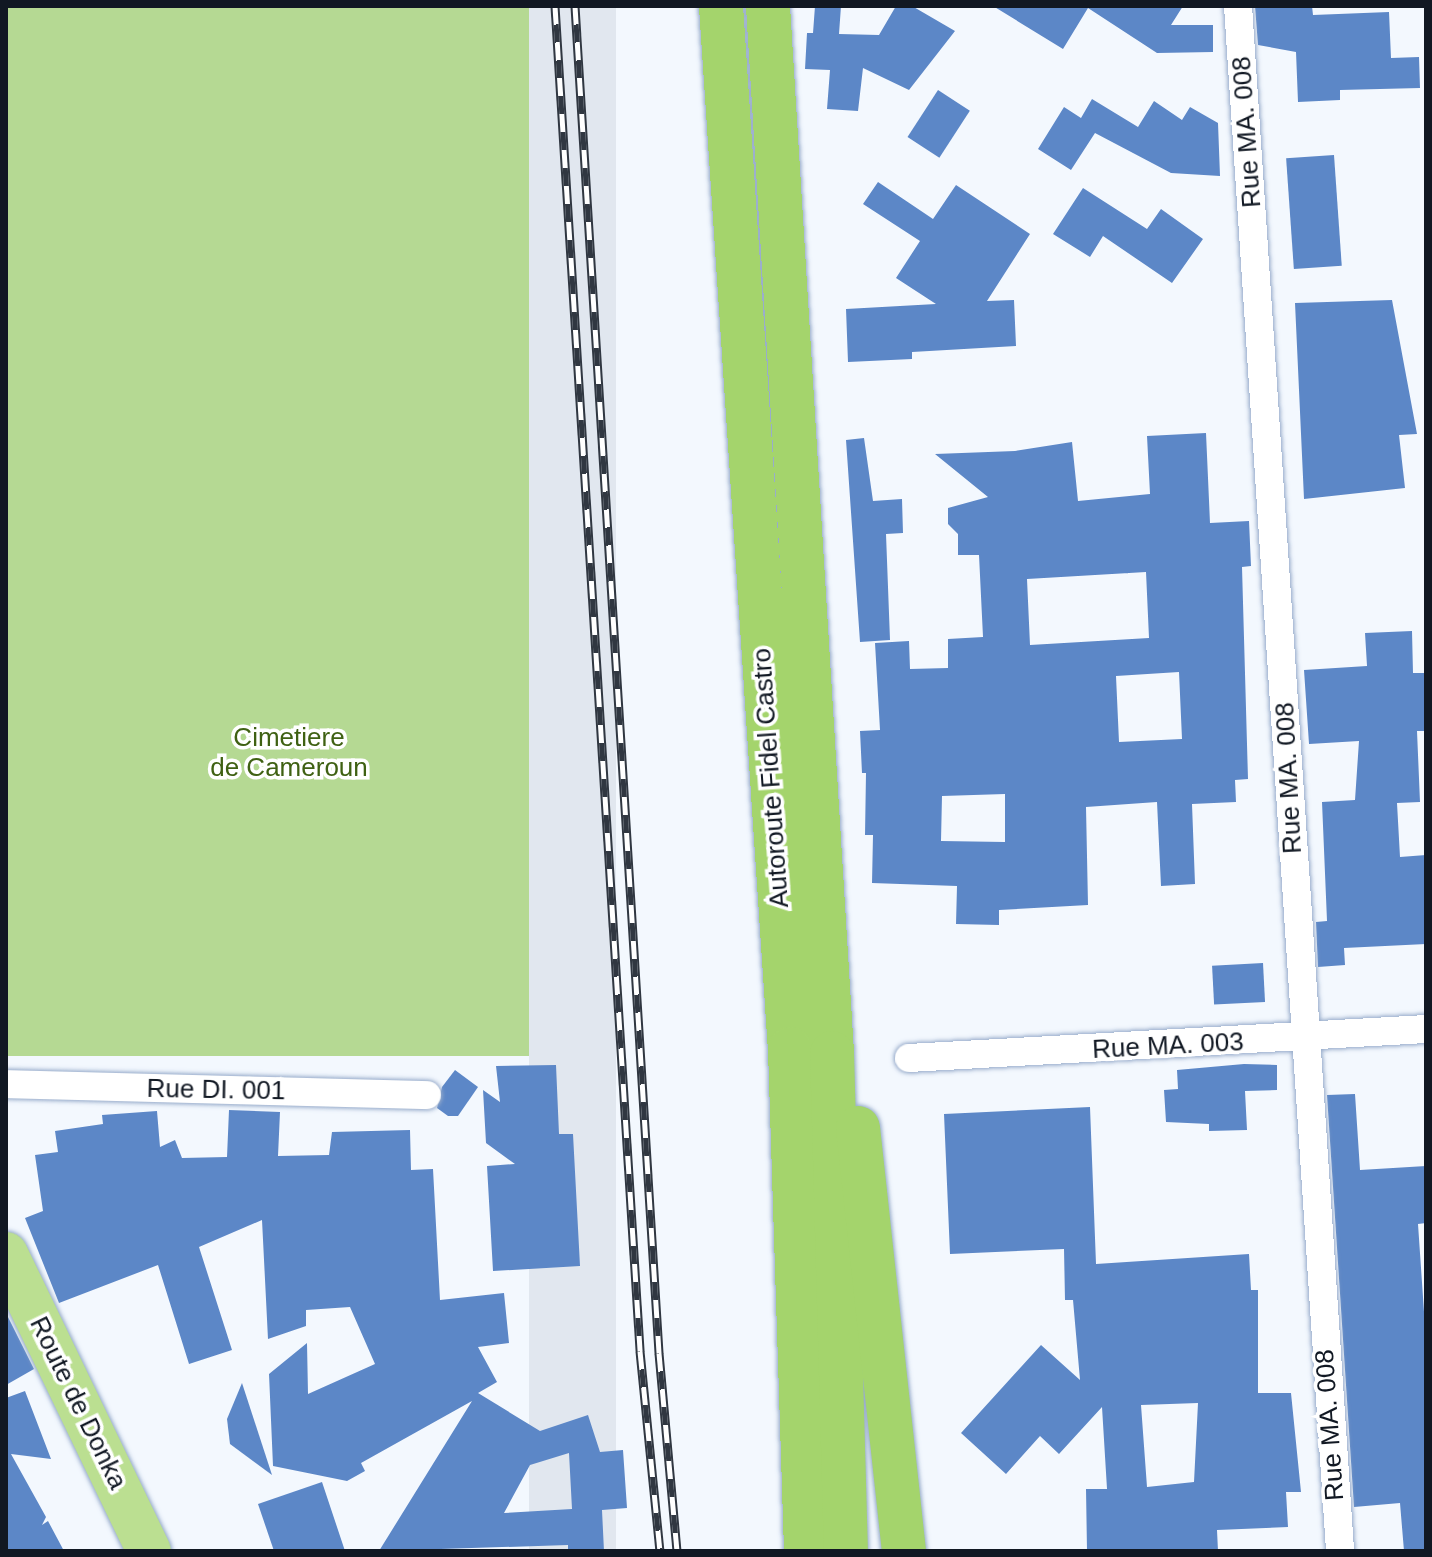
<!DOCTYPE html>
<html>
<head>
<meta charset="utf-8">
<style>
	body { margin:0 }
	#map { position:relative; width:1432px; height:1557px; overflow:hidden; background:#f3f8fe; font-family:Helvetica,sans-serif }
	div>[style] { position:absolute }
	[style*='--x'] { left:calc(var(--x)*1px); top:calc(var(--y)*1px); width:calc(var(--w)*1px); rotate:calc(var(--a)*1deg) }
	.built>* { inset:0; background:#e1e7ef; transform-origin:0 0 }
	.green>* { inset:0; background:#b5d993; transform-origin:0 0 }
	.building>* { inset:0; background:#5c87c7; transform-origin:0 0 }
	.roads { filter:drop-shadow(0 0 2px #98accb) drop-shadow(0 0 2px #98accb) }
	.minor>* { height:28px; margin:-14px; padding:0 14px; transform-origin:14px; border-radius:14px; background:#fff }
	.primary>* { height:44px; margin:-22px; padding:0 22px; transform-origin:22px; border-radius:22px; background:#bbdf91 }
	.trunk>* { height:44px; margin:-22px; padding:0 22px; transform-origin:22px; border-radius:22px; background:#a4d46c }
	.rail>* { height:9px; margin-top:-4.5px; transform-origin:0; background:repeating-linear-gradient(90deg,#fff 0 18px,#303741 0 36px); box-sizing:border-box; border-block:2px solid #303741 }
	span { translate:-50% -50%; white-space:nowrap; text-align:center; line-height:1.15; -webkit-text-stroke:7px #fff; paint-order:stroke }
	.street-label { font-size:26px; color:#111823 }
	.park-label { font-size:26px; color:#3f6113 }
	.frame { position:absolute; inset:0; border:8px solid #111823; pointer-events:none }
</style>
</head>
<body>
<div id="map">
	<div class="built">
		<div style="left:529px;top:6px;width:87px;height:1548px"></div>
	</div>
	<div class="green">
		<div style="left:6px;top:6px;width:523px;height:1050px"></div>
	</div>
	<div class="building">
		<div style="clip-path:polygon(815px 6px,841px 6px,839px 34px,879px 35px,896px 6px,912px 6px,955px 31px,909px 90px,863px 68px,858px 111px,827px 109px,830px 70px,805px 69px,807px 33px,813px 33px)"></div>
		<div style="clip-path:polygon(993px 6px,1183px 6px,1171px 25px,1213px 25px,1213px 52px,1157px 53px,1088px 8px,1063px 49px)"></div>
		<div style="clip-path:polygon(1255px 6px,1312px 6px,1313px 15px,1389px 12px,1391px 58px,1419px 57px,1420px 88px,1340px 90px,1340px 100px,1298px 102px,1296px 52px,1258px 45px)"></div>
		<div style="left:938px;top:90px;width:38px;height:56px;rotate:33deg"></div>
		<div style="clip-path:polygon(1092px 99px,1138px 127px,1154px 101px,1182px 120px,1190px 107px,1218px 123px,1220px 176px,1171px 173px,1095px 133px,1071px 170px,1038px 149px,1064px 107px,1081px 118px)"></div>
		<div style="left:1334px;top:155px;width:111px;height:48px;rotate:86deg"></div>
		<div style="clip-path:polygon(878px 182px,933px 219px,956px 185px,1030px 234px,987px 301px,1014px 300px,1016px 346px,912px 352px,912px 359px,848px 362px,846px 309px,936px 304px,896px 278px,920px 241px,863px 204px)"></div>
		<div style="clip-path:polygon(1083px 188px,1147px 229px,1161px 209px,1203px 239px,1172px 283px,1103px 236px,1090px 257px,1053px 234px)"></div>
		<div style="clip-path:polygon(1392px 300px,1417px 434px,1399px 435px,1405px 488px,1304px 499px,1295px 303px)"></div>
		<div style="clip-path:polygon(evenodd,1206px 433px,1210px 523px,1249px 521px,1251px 566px,1242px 567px,1248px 779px,1235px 780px,1236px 802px,1192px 804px,1195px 884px,1161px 886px,1157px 802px,1086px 807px,1088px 905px,999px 910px,999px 925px,956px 924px,957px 886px,872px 883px,873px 835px,865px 835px,866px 773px,862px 773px,860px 731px,880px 730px,875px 643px,909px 641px,910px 669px,948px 668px,948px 639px,983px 637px,979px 555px,958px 555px,958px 534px,948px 524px,948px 508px,988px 497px,935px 454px,1015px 451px,1072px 442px,1078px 501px,1150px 494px,1147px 436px,1206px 433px,1146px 572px,1149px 638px,1030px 645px,1027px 579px,1146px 572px,1206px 433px,1179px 672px,1182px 739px,1119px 742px,1116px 676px,1179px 672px,1206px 433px,1005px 794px,1005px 842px,941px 841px,942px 796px,1005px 794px)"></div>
		<div style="clip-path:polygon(864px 438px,873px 501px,902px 499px,903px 533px,886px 534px,890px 640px,860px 642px,846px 440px)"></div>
		<div style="clip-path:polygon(1412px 631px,1413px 673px,1426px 673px,1426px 731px,1417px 731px,1420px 802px,1397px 803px,1400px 857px,1426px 855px,1426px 944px,1344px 948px,1345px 965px,1318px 967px,1316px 922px,1327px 921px,1322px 802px,1355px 800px,1359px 741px,1309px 744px,1304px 670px,1367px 666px,1365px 633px)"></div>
		<div style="left:1263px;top:963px;width:39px;height:51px;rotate:87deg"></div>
		<div style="clip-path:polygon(1244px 1064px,1277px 1065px,1277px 1090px,1245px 1091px,1247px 1130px,1209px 1131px,1209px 1124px,1166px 1122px,1164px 1090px,1178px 1089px,1177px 1070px)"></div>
		<div style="clip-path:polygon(556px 1065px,559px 1134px,573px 1134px,580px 1266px,493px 1271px,487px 1166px,515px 1164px,486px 1143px,483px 1090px,500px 1102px,496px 1066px)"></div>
		<div style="clip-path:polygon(455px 1070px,478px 1087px,458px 1116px,448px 1116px,437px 1108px,442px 1087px)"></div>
		<div style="clip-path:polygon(1355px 1094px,1360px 1170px,1426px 1166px,1426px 1223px,1418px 1224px,1426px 1341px,1426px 1551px,1404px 1551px,1400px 1503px,1354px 1507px,1327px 1095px)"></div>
		<div style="clip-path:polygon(evenodd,1090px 1107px,1096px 1264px,1249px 1254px,1251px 1290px,1258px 1290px,1258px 1393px,1291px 1393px,1301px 1492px,1286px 1492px,1288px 1527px,1217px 1530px,1218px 1551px,1087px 1551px,1086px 1489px,1107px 1489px,1102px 1407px,1059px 1454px,1040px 1436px,1006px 1474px,961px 1433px,1041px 1345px,1080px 1380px,1073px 1300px,1065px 1300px,1064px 1249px,950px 1254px,944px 1114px,1090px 1107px,1198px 1403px,1194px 1482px,1147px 1487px,1141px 1405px,1198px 1403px)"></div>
		<div style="clip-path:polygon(evenodd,229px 1110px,280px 1112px,278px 1156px,329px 1155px,332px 1132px,410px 1130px,411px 1170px,433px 1169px,440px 1300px,504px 1293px,509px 1343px,478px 1347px,497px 1382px,478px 1393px,540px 1431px,588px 1415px,600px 1452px,623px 1450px,627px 1508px,602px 1510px,604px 1551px,568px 1551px,568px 1545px,379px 1551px,472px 1401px,361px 1463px,365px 1471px,347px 1481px,273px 1466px,269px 1374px,307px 1343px,308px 1394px,375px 1364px,350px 1307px,306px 1310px,306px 1326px,268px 1339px,262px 1220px,199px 1247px,232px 1350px,189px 1364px,158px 1265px,59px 1303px,25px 1218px,43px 1211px,35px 1155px,58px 1152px,55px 1131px,103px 1124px,102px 1115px,157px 1111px,160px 1147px,175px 1140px,182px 1158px,227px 1157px,229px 1110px,569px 1453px,572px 1509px,504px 1513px,530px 1465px,569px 1453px)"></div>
		<div style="clip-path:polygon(6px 1313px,34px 1369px,6px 1385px)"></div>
		<div style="clip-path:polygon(242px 1383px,272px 1475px,230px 1444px,227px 1419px)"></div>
		<div style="clip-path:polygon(25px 1391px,51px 1459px,11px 1454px,46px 1517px,42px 1525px,48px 1521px,64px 1551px,6px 1551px,6px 1398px)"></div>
		<div style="clip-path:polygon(322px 1482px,345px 1551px,274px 1551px,258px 1504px)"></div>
	</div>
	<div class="roads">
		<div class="minor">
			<div style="--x:1238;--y:6;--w:1548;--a:86.22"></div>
			<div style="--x:909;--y:1058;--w:518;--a:-3.21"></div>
			<div style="--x:6;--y:1084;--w:421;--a:1.5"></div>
		</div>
		<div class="primary">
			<div style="--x:6;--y:1254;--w:330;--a:64.3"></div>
		</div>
		<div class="trunk">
			<div style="--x:721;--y:6;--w:1045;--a:86.22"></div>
			<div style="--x:790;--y:1049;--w:502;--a:88.17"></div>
			<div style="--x:768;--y:6;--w:1049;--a:86.5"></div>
			<div style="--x:832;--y:1053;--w:498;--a:88.4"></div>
			<div style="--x:858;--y:1128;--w:425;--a:83.8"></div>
		</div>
	</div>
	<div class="rail">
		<div style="--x:555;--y:6;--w:1348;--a:86.38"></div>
		<div style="--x:640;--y:1351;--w:201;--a:84.3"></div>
		<div style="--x:575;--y:6;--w:1350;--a:86.43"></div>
		<div style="--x:659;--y:1353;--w:199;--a:84.8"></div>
	</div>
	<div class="street-label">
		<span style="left:1247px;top:132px;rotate:-94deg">Rue MA. 008</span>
		<span style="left:771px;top:778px;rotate:-94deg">Autoroute Fidel Castro</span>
		<span style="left:1289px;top:778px;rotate:-93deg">Rue MA. 008</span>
		<span style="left:1168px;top:1046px;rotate:-3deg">Rue MA. 003</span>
		<span style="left:216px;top:1090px;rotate:1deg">Rue DI. 001</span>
		<span style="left:78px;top:1403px;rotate:64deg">Route de Donka</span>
		<span style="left:1330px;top:1425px;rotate:-94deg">Rue MA. 008</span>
	</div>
	<div class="park-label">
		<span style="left:289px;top:753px">Cimetiere<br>de Cameroun</span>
	</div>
	<div class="frame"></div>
</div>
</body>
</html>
